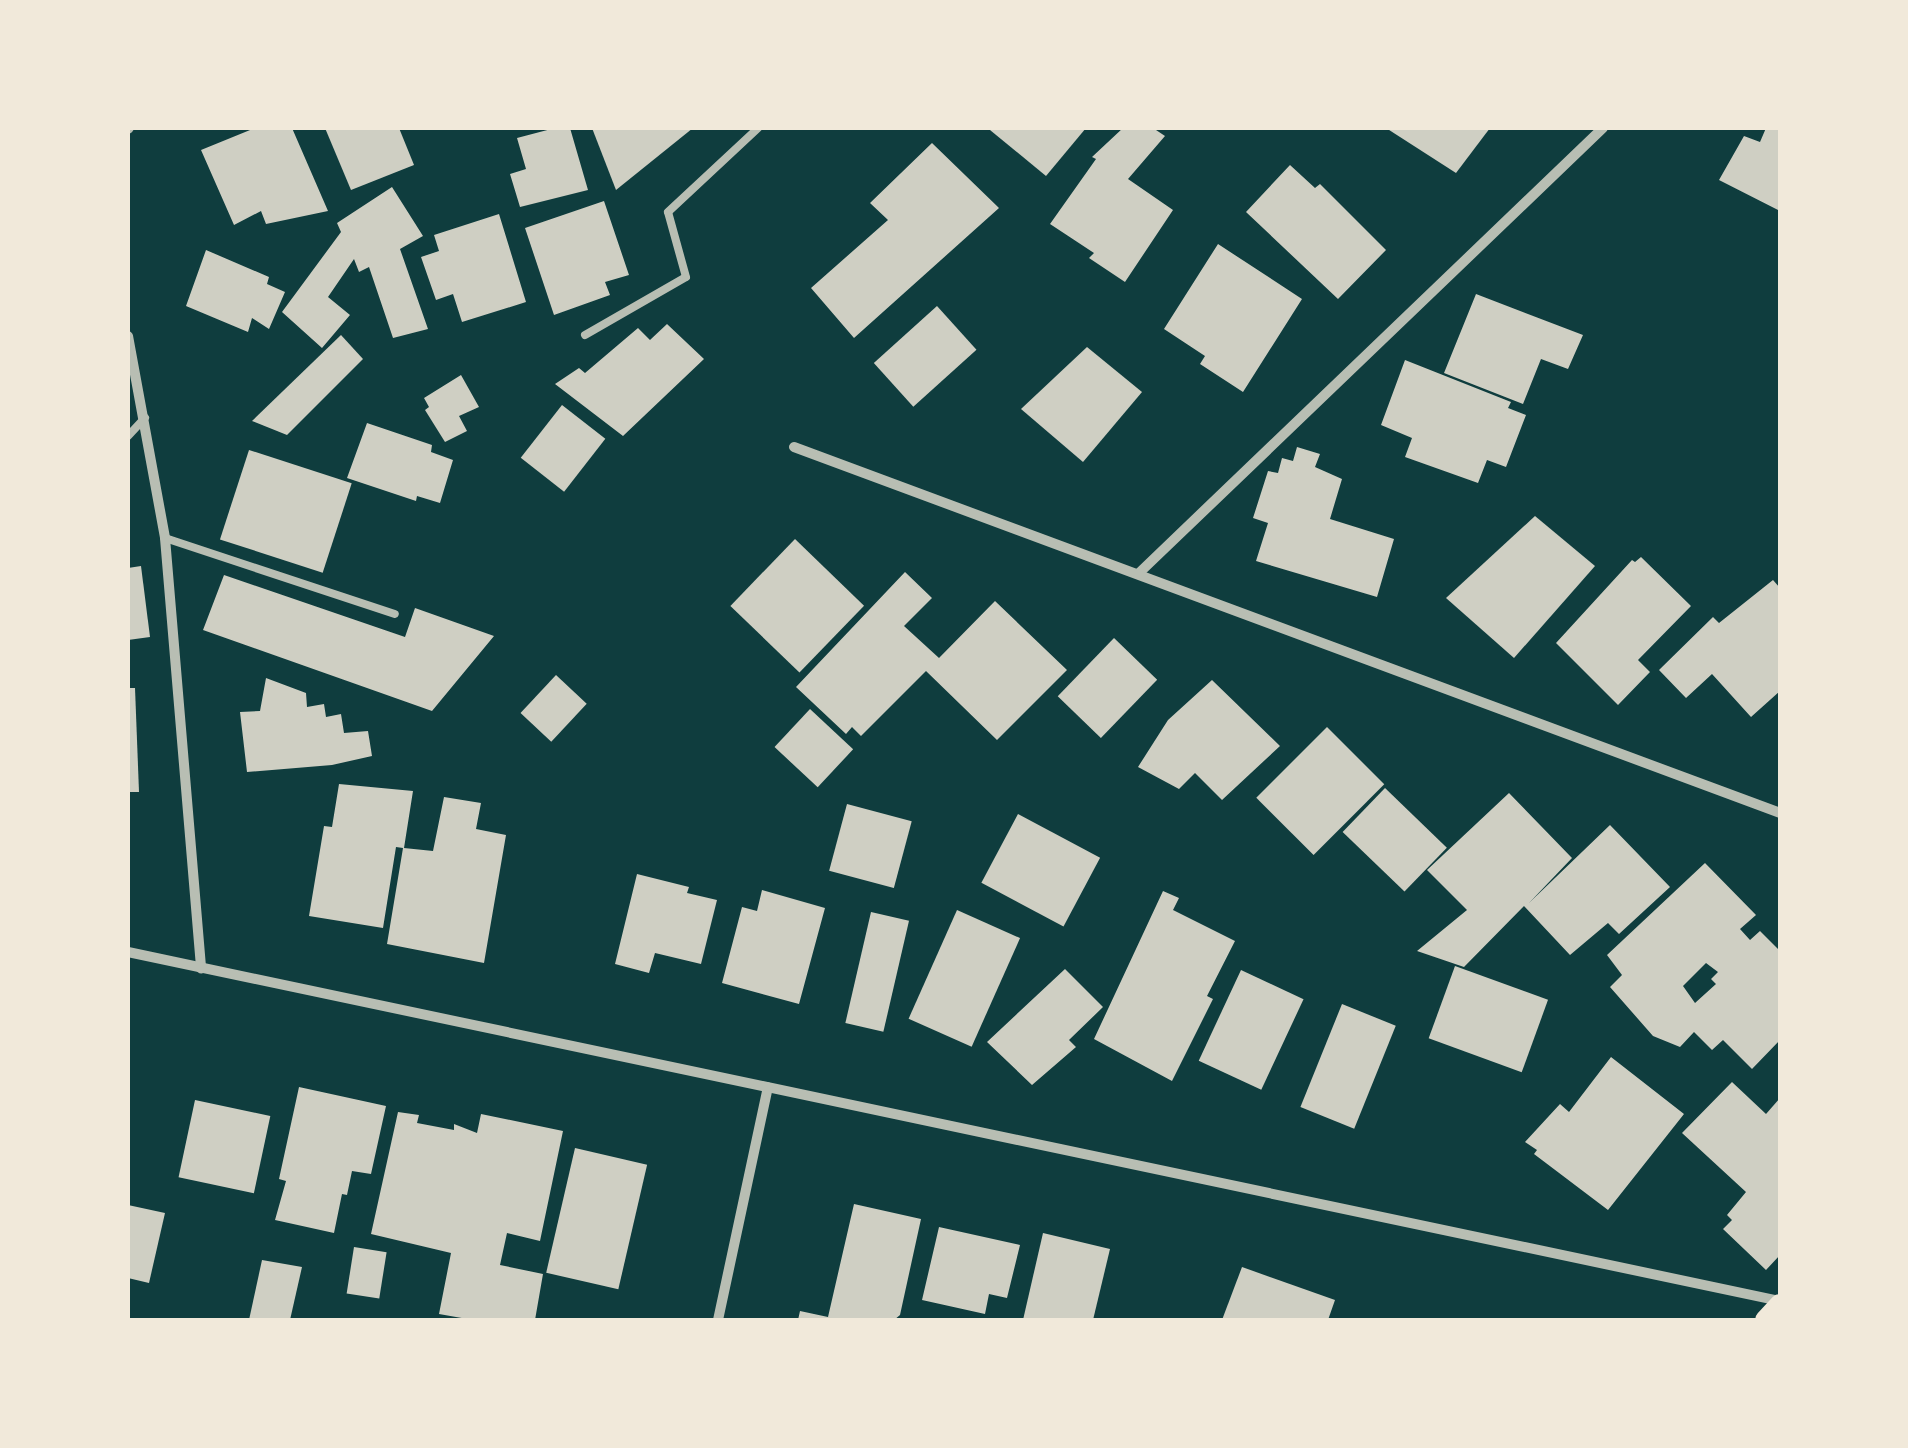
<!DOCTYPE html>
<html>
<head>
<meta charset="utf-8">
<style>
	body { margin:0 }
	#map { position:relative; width:1908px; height:1448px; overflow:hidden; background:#0f3d3e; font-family:"Open Sans",sans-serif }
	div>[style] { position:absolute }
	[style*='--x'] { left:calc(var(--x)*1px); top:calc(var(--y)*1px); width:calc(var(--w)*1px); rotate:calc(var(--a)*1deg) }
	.building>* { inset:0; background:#cfcfc3; transform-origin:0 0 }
	.service>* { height:8px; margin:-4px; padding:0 4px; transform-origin:4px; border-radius:4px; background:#b8beb3 }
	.minor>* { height:10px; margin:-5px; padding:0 5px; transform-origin:5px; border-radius:5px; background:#b8beb3 }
	.secondary>* { height:20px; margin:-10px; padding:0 10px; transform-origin:10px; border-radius:10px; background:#f1e9da }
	span { translate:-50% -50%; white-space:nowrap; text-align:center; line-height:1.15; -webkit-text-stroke:10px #f1e9da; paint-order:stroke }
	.frame { position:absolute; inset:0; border:130px solid #f1e9da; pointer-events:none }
</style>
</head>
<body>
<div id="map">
	<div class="building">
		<div style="clip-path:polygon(255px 128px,292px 128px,328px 211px,266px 224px,261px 211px,234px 225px,201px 150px)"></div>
		<div style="clip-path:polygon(325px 128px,399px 128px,414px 165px,351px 190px)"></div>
		<div style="clip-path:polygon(555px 128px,570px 128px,588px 190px,520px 207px,510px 174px,526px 169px,517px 138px)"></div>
		<div style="clip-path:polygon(592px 128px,693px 128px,616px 190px)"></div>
		<div style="clip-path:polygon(992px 128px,1086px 128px,1046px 176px,990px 130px)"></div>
		<div style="clip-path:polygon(1123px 128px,1153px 128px,1165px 136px,1128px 179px,1173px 210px,1125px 282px,1089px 258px,1094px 253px,1050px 224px,1096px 159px,1092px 157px)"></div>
		<div style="clip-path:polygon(1386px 128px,1490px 128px,1456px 173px)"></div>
		<div style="clip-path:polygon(1766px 128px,1780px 128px,1780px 211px,1719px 180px,1744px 136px,1760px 142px)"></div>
		<div style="clip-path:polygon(932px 143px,999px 208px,854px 338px,811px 288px,888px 220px,870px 203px)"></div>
		<div style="clip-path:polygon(1290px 165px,1315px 188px,1320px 184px,1386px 250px,1338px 299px,1246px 212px)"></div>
		<div style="clip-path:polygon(392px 187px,423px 236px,400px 249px,428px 329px,393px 338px,369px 267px,359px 272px,354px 259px,328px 297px,350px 315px,322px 348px,282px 312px,341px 232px,337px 223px)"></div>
		<div style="clip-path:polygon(604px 201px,629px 275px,605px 282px,610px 295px,554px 315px,525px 228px)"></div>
		<div style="clip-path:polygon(499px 214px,526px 302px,462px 322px,453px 294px,436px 300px,421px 257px,439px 251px,434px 235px)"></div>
		<div style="clip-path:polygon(1218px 244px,1302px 299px,1243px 392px,1200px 364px,1205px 356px,1164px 329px)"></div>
		<div style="clip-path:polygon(206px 250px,269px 277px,267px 284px,285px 292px,269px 329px,252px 318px,248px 332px,186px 306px)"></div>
		<div style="clip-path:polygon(1476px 294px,1583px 335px,1568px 369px,1541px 359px,1523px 404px,1444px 373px)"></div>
		<div style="left:937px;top:306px;width:59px;height:85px;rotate:48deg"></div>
		<div style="clip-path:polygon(667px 324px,704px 359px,623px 436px,555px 384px,579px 368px,585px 373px,638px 328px,650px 340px)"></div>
		<div style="clip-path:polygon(341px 335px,363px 359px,287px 435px,252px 421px)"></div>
		<div style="clip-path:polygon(1087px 347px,1142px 392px,1083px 462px,1021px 409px)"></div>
		<div style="clip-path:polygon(1405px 360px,1511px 402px,1508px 408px,1526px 415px,1506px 467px,1487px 460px,1478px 483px,1405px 457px,1412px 438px,1381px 425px)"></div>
		<div style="clip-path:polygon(461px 375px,479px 407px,459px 416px,467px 431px,445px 442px,425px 410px,429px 407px,424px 398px)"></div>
		<div style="left:562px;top:405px;width:55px;height:67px;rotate:38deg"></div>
		<div style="clip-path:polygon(367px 423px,432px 445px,431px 452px,453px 460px,440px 503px,417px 496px,416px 501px,347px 478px)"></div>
		<div style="clip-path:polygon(1297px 447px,1320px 454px,1315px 467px,1342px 479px,1330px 519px,1394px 539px,1377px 597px,1256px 561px,1268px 523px,1253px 518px,1268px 471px,1278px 473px,1282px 458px,1293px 461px)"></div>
		<div style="left:249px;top:450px;width:108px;height:94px;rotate:18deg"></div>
		<div style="clip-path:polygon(1535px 516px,1595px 566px,1514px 658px,1446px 598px)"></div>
		<div style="left:795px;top:539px;width:96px;height:93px;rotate:44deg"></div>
		<div style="clip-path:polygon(1641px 557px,1691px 606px,1638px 660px,1650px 672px,1618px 705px,1556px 643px,1632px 560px,1635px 562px)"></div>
		<div style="clip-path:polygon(141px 566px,150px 637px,128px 640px,128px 568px)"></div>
		<div style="clip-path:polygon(905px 572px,932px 598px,904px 626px,939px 658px,995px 601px,1067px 670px,997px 740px,926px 671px,861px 736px,852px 727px,846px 734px,796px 687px)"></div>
		<div style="clip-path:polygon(224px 575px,405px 637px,415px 608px,494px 636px,432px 711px,203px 630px)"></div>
		<div style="clip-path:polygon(1773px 580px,1780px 588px,1780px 691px,1751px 717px,1712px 674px,1686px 698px,1659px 670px,1713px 617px,1719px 623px)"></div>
		<div style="left:1114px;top:638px;width:60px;height:81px;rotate:44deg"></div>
		<div style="left:556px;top:675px;width:42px;height:52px;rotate:43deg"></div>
		<div style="clip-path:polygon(266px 678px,306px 693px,307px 707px,324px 704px,326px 717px,341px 714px,344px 733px,368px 731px,372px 756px,332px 765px,247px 772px,240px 712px,260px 711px)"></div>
		<div style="clip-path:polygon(1212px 680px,1280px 746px,1222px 800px,1195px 773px,1179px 789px,1138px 767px,1168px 720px)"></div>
		<div style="clip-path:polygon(128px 688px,135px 688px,139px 792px,128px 792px)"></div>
		<div style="left:810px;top:709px;width:59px;height:52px;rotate:43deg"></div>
		<div style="left:1327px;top:727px;width:81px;height:100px;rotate:45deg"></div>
		<div style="clip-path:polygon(339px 784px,413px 791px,404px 848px,433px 851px,444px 797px,481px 803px,476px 829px,506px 835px,484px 963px,387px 944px,403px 848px,396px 847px,383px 928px,309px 916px,324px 826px,332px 827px)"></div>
		<div style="left:1385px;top:788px;width:86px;height:61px;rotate:44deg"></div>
		<div style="clip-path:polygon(1509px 793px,1572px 858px,1529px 903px,1610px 825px,1670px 887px,1619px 934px,1608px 923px,1570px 955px,1524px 906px,1464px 967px,1417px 951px,1467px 910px,1427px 870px)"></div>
		<div style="left:847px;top:804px;width:67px;height:69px;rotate:15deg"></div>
		<div style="left:1018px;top:814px;width:93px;height:78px;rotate:28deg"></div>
		<div style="clip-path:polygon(evenodd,1705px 863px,1756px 915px,1740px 929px,1750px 940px,1760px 931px,1780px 951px,1780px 1040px,1752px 1069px,1723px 1040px,1712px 1050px,1694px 1032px,1680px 1047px,1653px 1036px,1610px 987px,1622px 975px,1607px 955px,1705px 863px,1706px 963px,1718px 972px,1711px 979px,1716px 984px,1695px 1003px,1683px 986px,1706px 963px)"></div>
		<div style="clip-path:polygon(637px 874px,689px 887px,687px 893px,717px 900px,701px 964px,655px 953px,649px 973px,615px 964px)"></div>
		<div style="clip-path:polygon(762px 890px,825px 908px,799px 1004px,722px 983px,742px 907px,757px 911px)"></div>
		<div style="clip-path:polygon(1163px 891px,1179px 898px,1173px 910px,1235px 941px,1207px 996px,1213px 999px,1172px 1081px,1094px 1039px)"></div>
		<div style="left:957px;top:910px;width:69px;height:119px;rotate:24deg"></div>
		<div style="left:871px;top:912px;width:39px;height:114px;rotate:13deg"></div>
		<div style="left:1455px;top:966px;width:99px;height:77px;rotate:20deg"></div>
		<div style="clip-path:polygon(1065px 969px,1103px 1007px,1069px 1040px,1076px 1047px,1032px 1085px,987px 1042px)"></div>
		<div style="left:1241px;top:970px;width:69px;height:100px;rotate:25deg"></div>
		<div style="left:1342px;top:1004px;width:58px;height:111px;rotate:22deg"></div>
		<div style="clip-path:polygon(1611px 1057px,1684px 1114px,1608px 1210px,1534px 1154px,1537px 1150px,1525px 1142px,1560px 1104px,1569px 1112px)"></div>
		<div style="clip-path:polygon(1732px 1082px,1766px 1114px,1780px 1098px,1780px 1255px,1766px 1270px,1723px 1229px,1732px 1220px,1727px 1215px,1746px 1192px,1682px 1133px)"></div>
		<div style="clip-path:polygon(299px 1087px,386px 1106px,371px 1174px,352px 1171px,347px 1195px,342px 1194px,334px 1233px,275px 1220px,286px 1181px,279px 1179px)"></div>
		<div style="left:195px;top:1100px;width:77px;height:79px;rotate:12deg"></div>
		<div style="clip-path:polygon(398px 1112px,419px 1115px,417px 1123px,454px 1130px,454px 1124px,477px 1133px,481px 1114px,563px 1131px,540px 1241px,507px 1233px,500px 1265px,543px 1274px,535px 1320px,473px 1320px,439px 1314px,451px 1253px,371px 1234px)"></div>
		<div style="left:575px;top:1148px;width:74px;height:128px;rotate:13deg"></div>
		<div style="clip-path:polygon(854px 1204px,921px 1219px,900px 1315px,894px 1320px,798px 1320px,800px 1311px,828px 1317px)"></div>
		<div style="clip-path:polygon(128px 1205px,165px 1213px,149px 1283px,128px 1278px)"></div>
		<div style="clip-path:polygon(939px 1227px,1020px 1245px,1007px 1298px,989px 1294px,985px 1314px,922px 1300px)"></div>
		<div style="clip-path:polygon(1043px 1233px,1110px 1249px,1093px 1320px,1023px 1320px)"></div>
		<div style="left:354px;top:1247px;width:33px;height:47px;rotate:9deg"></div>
		<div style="clip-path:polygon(262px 1260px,302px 1267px,290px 1320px,249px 1320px)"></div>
		<div style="clip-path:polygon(1242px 1267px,1335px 1300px,1328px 1320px,1222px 1320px)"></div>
	</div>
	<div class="service">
		<div style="--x:585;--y:335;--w:116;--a:-29.9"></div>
		<div style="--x:686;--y:277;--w:67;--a:-105.5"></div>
		<div style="--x:668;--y:212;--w:123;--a:-43"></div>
		<div style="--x:128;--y:436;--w:25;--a:-47"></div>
		<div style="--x:165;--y:538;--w:242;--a:18.3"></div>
	</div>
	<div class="minor">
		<div style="--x:128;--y:129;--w:1;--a:-45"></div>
		<div style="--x:128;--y:336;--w:205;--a:79.6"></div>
		<div style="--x:165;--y:538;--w:432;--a:85.2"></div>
		<div style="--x:794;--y:447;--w:1052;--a:20.36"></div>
		<div style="--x:1138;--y:574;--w:644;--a:-43.81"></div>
		<div style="--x:128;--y:952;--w:1688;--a:11.93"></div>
		<div style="--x:718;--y:1320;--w:238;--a:-77.9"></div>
	</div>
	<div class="secondary">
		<div style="--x:1765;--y:1320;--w:22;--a:-47"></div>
	</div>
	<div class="frame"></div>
</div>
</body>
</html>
